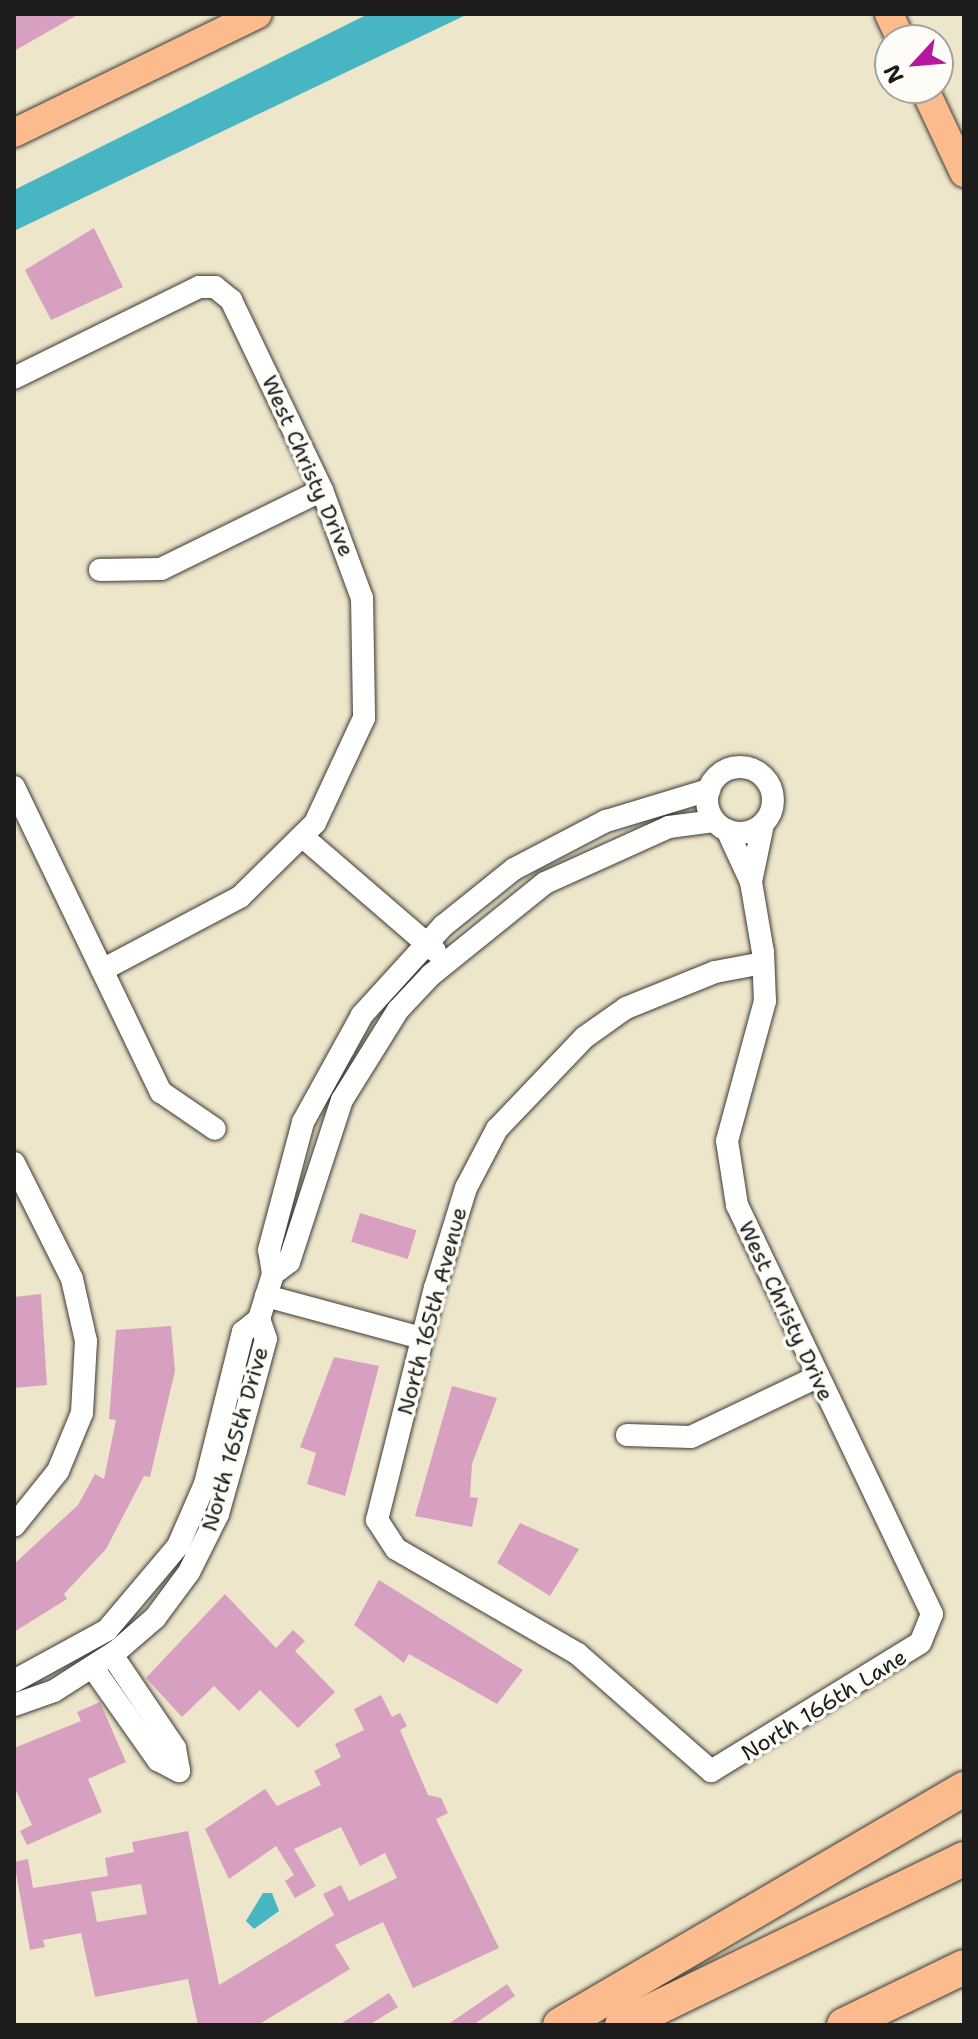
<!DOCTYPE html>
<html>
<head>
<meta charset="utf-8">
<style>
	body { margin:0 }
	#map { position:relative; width:978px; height:2039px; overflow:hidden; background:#eee6ca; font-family:"Shantell Sans",sans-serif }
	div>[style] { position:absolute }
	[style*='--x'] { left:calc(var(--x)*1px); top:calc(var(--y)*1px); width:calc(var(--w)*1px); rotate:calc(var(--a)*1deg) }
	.water>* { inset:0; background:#48b6c2 }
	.building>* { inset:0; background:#d8a0c0; transform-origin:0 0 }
	.roads { filter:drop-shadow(0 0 2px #3c3a36) drop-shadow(0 0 2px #3c3a36) }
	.minor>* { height:22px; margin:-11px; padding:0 11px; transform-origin:11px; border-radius:11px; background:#fff }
	.minor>.ring { margin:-11px; padding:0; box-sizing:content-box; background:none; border:22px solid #fff; border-radius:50% }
	.major>* { height:28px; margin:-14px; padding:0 14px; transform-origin:14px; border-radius:14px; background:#fbbb8c }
	.highway>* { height:34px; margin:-17px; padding:0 17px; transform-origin:17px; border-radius:17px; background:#fbbb8c }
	span { translate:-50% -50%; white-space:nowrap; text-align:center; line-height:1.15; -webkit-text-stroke:7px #fdfcf7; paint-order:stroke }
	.street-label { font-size:22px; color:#1c1c1c }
	.frame { position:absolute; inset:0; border:16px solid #1c1c1c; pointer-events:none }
	.north { position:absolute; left:874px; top:24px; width:80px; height:80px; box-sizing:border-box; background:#fdfcf7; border:2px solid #a3a29f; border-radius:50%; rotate:244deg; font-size:22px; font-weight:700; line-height:32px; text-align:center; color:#1c1c1c }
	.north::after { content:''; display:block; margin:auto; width:28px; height:36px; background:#b5179e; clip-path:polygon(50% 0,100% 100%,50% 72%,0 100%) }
</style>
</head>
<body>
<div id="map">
	<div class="water">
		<div style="clip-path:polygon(368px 14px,468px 14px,14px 231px,14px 190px)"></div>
		<div style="clip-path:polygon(263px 1893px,272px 1893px,279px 1911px,254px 1929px,246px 1921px)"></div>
	</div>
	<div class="building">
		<div style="clip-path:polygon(14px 14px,79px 14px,14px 51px)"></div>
		<div style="clip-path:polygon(94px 228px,123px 287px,51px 320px,25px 270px)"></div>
		<div style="left:360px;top:1213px;width:59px;height:30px;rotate:17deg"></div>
		<div style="clip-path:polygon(41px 1294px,47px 1385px,14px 1388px,14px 1297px)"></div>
		<div style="clip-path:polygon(171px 1326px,175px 1371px,150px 1477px,144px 1476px,106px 1549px,64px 1594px,67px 1599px,14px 1632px,14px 1564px,78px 1505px,95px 1474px,104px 1479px,116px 1420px,109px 1419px,116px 1330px)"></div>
		<div style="clip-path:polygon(334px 1357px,379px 1366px,345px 1496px,307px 1484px,316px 1453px,300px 1447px)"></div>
		<div style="clip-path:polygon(452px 1386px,497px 1398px,472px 1464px,470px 1497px,478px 1498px,472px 1527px,415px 1516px)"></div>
		<div style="clip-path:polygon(520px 1523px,579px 1549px,550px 1596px,497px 1563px)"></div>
		<div style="clip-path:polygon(379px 1580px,523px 1670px,497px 1704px,409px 1654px,404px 1663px,354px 1625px)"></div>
		<div style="clip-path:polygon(225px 1594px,276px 1648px,293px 1630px,305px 1641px,295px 1651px,335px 1692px,298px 1728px,260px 1690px,239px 1711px,214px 1686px,182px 1717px,146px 1678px)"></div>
		<div style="clip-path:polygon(evenodd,381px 1695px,392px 1717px,400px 1713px,407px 1726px,400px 1730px,428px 1795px,441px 1798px,448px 1813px,436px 1819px,499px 1948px,413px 1988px,383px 1922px,335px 1945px,350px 1969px,258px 2025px,198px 2025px,188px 1979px,95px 1997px,81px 1933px,43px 1940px,45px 1947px,30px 1950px,14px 1862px,28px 1859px,33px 1888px,108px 1876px,105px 1858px,134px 1852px,132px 1842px,188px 1831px,219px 1985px,334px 1915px,323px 1894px,341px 1885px,349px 1901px,397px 1878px,385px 1853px,360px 1866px,341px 1827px,294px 1849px,316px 1886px,295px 1898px,285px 1881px,294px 1875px,276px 1846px,229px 1879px,205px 1829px,265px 1789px,277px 1806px,321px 1785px,314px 1771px,341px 1757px,335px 1744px,364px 1730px,354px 1709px,381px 1695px,141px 1884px,147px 1914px,97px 1922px,91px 1892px,141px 1884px)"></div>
		<div style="clip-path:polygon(100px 1702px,126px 1762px,88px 1779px,102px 1812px,27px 1845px,20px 1831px,32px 1825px,14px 1786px,14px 1748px,81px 1721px,77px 1712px)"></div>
		<div style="clip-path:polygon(507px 1984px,515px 1996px,473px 2025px,447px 2025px)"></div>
		<div style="clip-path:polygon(389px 1993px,398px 2007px,369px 2025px,339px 2025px)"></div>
	</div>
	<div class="roads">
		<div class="minor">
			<div style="--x:14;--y:378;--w:206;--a:-26.2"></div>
			<div style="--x:199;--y:287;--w:16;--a:0"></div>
			<div style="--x:215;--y:287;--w:21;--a:39"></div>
			<div style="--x:231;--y:300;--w:211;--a:64.4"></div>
			<div style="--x:322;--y:490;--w:115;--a:69.7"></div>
			<div style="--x:362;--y:598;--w:120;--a:89"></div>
			<div style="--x:364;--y:718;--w:116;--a:115"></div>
			<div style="--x:315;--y:823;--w:105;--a:135.4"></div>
			<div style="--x:240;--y:897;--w:156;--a:152.1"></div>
			<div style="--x:100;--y:570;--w:61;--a:-0.9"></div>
			<div style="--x:161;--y:569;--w:179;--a:-26.1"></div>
			<div class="ring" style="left:707px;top:767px;width:44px;height:44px"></div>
			<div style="--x:14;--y:787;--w:339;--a:64.3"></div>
			<div style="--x:161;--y:1092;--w:65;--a:34.4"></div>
			<div style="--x:727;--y:830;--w:57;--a:65.2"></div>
			<div style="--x:751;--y:882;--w:71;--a:80.3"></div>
			<div style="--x:763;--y:952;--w:49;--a:87.7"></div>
			<div style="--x:765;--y:1001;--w:145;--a:105.2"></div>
			<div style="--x:727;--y:1141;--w:65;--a:81.1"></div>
			<div style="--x:737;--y:1205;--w:453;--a:64.5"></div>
			<div style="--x:932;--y:1614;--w:31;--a:112"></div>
			<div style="--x:920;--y:1643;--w:245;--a:148.5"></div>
			<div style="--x:711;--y:1771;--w:177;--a:-138.7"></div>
			<div style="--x:578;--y:1654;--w:210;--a:-150"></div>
			<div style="--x:396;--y:1549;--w:35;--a:-123"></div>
			<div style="--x:377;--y:1520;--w:239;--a:-76"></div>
			<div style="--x:435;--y:1288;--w:105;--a:-72.8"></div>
			<div style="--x:466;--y:1188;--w:67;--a:-62.3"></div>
			<div style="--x:497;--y:1129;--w:127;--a:-46.3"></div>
			<div style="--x:585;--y:1037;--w:50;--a:-35.3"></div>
			<div style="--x:626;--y:1008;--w:96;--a:-22"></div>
			<div style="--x:715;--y:972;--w:49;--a:-10.6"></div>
			<div style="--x:303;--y:837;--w:174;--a:40.8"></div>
			<div style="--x:751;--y:882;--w:59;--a:-78.3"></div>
			<div style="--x:14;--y:1163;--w:130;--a:63.4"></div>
			<div style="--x:72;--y:1279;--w:64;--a:77.3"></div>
			<div style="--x:86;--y:1341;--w:72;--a:93.2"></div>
			<div style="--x:82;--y:1413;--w:63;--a:112.5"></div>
			<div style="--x:58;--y:1471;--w:70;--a:128.7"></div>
			<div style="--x:273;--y:1274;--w:20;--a:-37"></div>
			<div style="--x:289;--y:1262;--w:170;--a:-71.9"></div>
			<div style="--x:342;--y:1100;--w:106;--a:-58.1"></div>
			<div style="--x:398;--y:1010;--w:48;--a:-46.7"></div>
			<div style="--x:431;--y:975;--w:146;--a:-38.9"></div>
			<div style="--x:545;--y:883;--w:136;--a:-24.3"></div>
			<div style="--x:669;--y:827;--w:45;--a:-7.6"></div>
			<div style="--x:266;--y:1296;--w:162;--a:15.1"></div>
			<div style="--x:627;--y:1435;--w:64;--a:1.8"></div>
			<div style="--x:691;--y:1437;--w:140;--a:-25.5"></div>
			<div style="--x:112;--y:1655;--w:112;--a:55.9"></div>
			<div style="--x:175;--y:1748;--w:23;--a:80"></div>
			<div style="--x:93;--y:1668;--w:113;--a:54.8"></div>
			<div style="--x:158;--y:1760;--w:24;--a:28"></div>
			<div style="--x:14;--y:1681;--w:106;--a:-28.7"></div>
			<div style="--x:107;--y:1630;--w:110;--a:-49.8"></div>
			<div style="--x:178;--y:1546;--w:68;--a:-66.5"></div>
			<div style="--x:205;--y:1484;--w:157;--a:-76"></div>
			<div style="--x:243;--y:1332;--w:21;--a:-39"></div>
			<div style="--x:259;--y:1319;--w:47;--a:-72.7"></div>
			<div style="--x:273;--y:1274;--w:24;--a:-99"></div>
			<div style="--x:269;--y:1250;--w:132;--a:-75.1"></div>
			<div style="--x:303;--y:1122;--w:122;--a:-61.1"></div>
			<div style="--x:362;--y:1015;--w:120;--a:-47.7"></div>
			<div style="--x:443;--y:926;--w:91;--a:-38.8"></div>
			<div style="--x:514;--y:869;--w:104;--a:-27.6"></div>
			<div style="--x:606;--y:821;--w:108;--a:-16.8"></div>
			<div style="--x:14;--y:1705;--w:42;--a:-19.3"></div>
			<div style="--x:54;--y:1691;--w:76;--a:-32.6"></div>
			<div style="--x:118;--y:1650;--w:49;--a:-40.9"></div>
			<div style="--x:155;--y:1618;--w:57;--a:-53.5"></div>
			<div style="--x:189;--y:1572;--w:65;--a:-63.4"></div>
			<div style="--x:218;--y:1514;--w:66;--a:-74.3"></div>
			<div style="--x:236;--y:1450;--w:115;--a:-74.9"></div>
			<div style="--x:266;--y:1339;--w:21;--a:-109"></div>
		</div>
		<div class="major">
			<div style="--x:889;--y:14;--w:29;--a:65"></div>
			<div style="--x:924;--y:88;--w:94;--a:64.8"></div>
			<div style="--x:14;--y:133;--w:271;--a:-26"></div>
		</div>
		<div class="highway">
			<div style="--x:560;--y:2025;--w:468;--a:-30.3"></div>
			<div style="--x:622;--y:2025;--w:380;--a:-25.9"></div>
			<div style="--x:844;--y:2025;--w:133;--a:-25.8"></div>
		</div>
	</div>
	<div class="street-label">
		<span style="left:308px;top:466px;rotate:66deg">West Christy Drive</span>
		<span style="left:432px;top:1311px;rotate:-75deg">North 165th Avenue</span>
		<span style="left:786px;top:1311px;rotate:65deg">West Christy Drive</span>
		<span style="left:235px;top:1439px;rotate:-74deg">North 165th Drive</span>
		<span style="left:824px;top:1705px;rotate:-32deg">North 166th Lane</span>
	</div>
	<div class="frame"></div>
	<div class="north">N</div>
</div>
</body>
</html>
